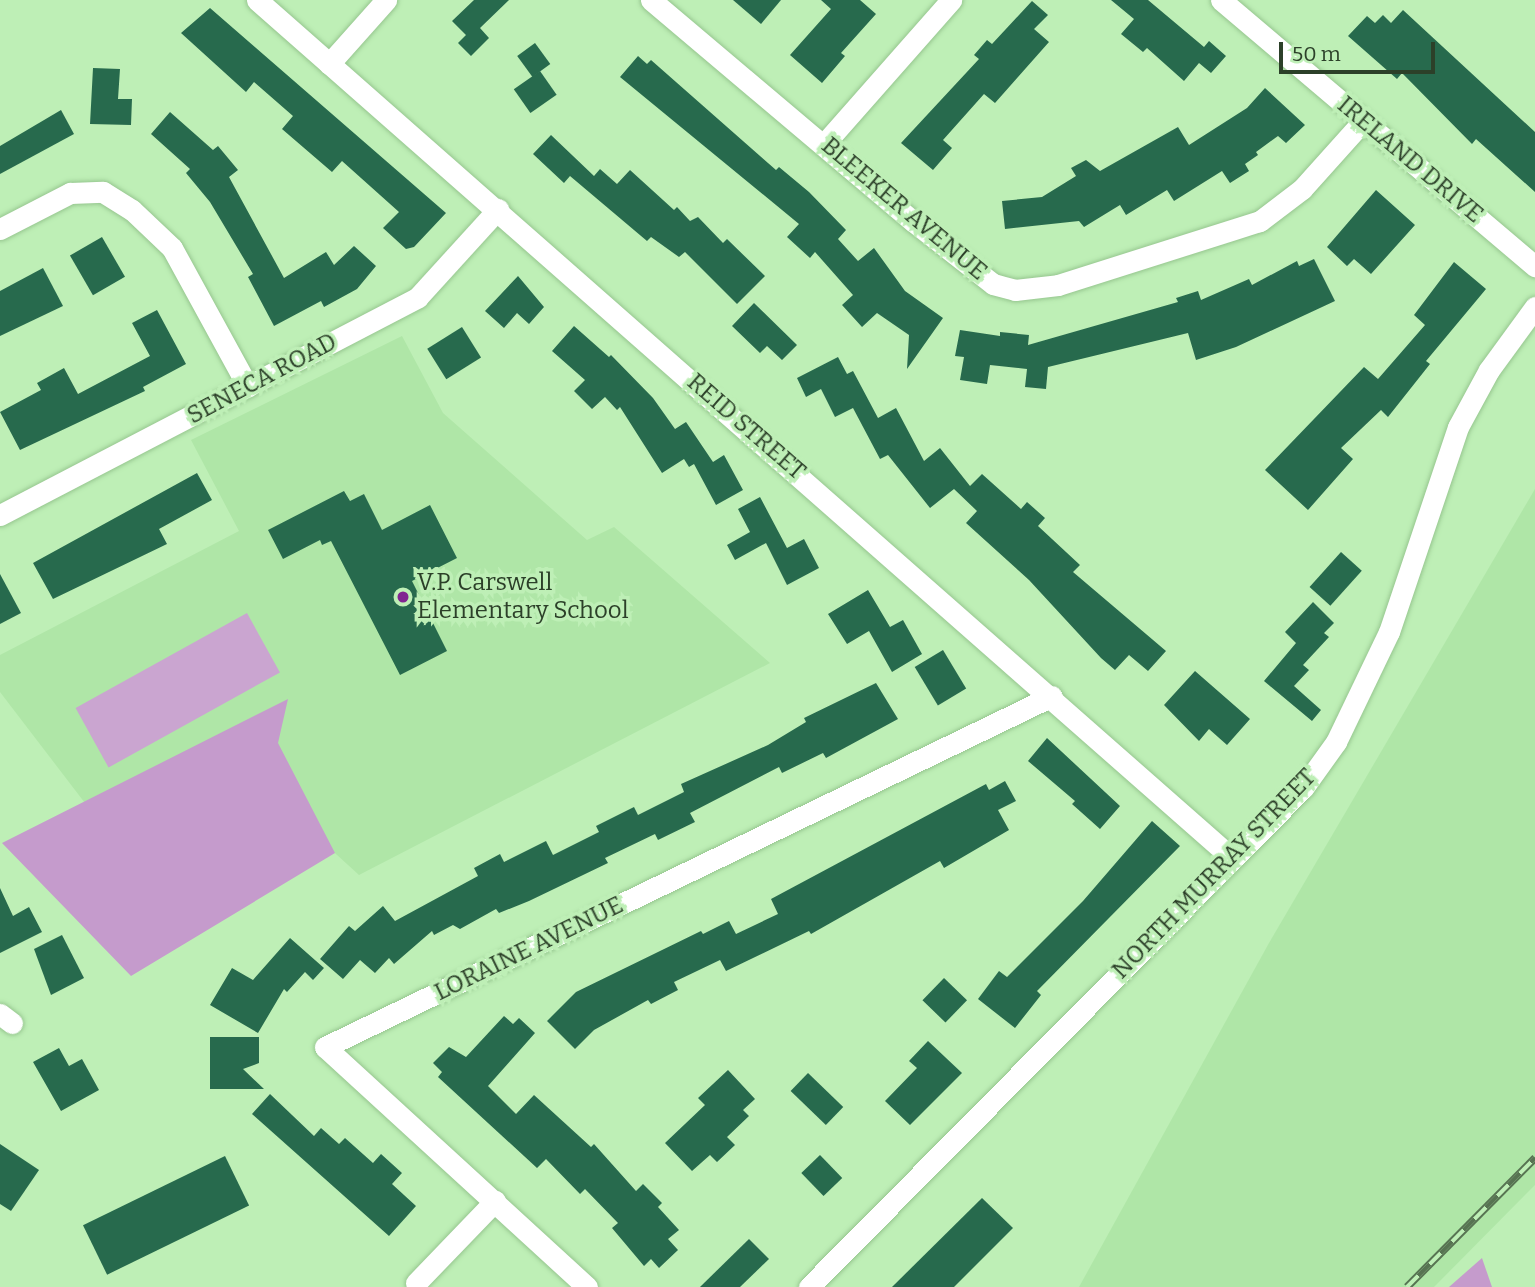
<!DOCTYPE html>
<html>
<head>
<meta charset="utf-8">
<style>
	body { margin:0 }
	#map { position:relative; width:1535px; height:1287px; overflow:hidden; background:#beefb6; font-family:Bitter,serif }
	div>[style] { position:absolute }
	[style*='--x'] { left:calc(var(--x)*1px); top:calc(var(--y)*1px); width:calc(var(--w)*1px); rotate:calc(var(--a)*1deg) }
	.built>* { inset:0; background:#afe6a7 }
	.green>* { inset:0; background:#caa5d0; transform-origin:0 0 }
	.forest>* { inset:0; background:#c59bcc }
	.building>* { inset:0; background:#276a4d; transform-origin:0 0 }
	.roads { filter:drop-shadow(0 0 2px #96c68f) drop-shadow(0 0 2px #96c68f) }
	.minor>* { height:21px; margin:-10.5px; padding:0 10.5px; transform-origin:10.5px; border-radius:10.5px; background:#fff }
	.rail>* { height:8px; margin-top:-4px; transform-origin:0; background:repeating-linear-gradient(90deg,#beefb6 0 16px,#577352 0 32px); box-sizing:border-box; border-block:2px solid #577352 }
	.dots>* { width:19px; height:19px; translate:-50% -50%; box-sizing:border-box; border:4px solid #beefb6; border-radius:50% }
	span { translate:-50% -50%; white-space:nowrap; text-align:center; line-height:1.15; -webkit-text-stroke:7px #beefb6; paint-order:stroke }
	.street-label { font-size:24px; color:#2c4029 }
	.poi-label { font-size:24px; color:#2c4029 }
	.left { translate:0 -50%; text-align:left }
	.scale { position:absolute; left:1279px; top:42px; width:156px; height:32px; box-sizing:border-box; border:4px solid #2c4029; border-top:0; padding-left:9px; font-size:21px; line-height:24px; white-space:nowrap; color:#2c4029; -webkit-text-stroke:5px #beefb6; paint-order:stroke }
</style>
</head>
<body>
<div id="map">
	<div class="built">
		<div style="clip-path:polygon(402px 336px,443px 413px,587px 540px,614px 527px,770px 663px,359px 875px,212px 741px,88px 807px,0 692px,0 655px,239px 531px,191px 440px)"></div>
		<div style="clip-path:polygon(1535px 489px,1535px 1185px,1434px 1287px,1079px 1287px,1269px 943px)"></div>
	</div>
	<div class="green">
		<div style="left:247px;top:613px;width:68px;height:196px;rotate:61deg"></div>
	</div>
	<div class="forest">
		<div style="clip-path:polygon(288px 699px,278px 743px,335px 853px,131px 976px,2px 843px)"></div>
		<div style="clip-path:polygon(1482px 1258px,1492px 1287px,1449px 1287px)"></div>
	</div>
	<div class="building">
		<div style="clip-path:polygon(474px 0,509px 0,480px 28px,489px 38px,471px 56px,458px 43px,466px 35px,452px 21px)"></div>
		<div style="clip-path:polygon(733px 0,781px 0,761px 24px)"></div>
		<div style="clip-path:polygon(821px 0,860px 0,876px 14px,841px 53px,845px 56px,822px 83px,790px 55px,831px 9px)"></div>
		<div style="clip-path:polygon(1111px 0,1148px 0,1204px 47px,1209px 41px,1226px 56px,1211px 73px,1199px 63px,1184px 81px,1147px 48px,1143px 52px,1121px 34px,1134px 19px)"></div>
		<div style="clip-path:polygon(1032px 1px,1048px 15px,1034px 29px,1049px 42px,995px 103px,984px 94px,943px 140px,952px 148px,933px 170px,901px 143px,979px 59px,974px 55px,987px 40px,992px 44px)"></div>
		<div style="clip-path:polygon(210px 8px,446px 213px,414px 247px,406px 249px,383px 228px,399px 212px,342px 161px,332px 172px,282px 129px,293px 116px,254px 82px,246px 92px,181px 33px)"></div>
		<div style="clip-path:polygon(1403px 10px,1535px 132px,1535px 192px,1476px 139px,1472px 144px,1402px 73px,1397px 79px,1348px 36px,1367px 16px,1375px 23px,1383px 15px,1391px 23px)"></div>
		<div style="left:535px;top:43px;width:26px;height:22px;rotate:54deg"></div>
		<div style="clip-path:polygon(638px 56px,647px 64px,651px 60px,776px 170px,779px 167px,809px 192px,846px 230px,838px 239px,858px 261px,874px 248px,905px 291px,943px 318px,907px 369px,909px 335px,877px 313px,862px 327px,842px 305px,853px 295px,815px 252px,810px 258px,787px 237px,799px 224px,620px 77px)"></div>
		<div style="clip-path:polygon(93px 68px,120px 69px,118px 99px,132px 99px,131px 125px,90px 124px)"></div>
		<div style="left:540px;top:71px;width:29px;height:32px;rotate:55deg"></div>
		<div style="clip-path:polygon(1265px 88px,1305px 125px,1286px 143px,1278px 136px,1256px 152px,1258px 155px,1245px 164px,1249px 171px,1230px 183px,1222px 171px,1174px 201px,1167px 190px,1126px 215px,1120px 205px,1084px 227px,1079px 221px,1005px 229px,1002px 201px,1042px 197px,1076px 176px,1071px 168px,1086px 160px,1100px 171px,1178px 127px,1189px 145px,1247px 108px)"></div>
		<div style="clip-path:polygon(61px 110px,74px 134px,0 174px,0 146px)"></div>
		<div style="clip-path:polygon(170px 112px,213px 150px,218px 146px,238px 170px,229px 177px,284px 278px,326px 252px,334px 265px,354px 246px,376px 266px,357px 289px,324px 307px,321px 301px,274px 326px,248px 277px,253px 274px,210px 202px,186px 173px,190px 169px,151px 134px)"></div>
		<div style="clip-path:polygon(551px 135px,594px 176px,600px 169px,617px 184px,630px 170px,674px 210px,677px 207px,690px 221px,698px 217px,723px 243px,727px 239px,765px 276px,737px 304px,685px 252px,679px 257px,651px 237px,647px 241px,570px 176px,564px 183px,533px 154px)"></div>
		<div style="clip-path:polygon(1376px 190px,1415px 225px,1371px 274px,1354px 259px,1347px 266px,1327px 247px)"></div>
		<div style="left:102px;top:237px;width:46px;height:37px;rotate:60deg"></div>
		<div style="clip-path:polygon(1314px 259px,1335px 301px,1236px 347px,1196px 360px,1188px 333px,1048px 367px,1046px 389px,1025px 387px,1027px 369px,990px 365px,987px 384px,960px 380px,964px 357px,955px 356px,960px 330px,1000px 336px,1000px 332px,1029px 335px,1028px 345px,1178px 302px,1176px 298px,1198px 291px,1201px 300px,1249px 279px,1252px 285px,1297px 261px,1299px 266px)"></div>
		<div style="clip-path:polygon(1454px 262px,1486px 289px,1426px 361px,1430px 364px,1388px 417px,1381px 410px,1341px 448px,1353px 459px,1308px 510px,1265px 470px,1364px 367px,1378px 379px,1425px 325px,1414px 315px)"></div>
		<div style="clip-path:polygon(43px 268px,63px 306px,0 336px,0 291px)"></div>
		<div style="clip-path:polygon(518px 276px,544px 307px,529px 324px,517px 313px,504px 328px,485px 311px)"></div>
		<div style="clip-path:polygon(754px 303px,797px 345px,782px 360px,767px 346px,760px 353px,732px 326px)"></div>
		<div style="clip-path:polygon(157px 310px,186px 364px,143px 387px,145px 391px,20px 450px,0 412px,41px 390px,37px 383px,64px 368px,78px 394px,150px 356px,132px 323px)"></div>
		<div style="clip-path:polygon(574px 326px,609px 357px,611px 355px,653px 398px,675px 429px,686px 422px,713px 462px,724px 455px,743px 490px,716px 505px,694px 464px,689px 467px,684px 459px,662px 473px,620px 407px,617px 410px,605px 397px,592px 409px,574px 391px,585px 380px,552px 351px)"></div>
		<div style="left:462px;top:327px;width:36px;height:41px;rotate:58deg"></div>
		<div style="clip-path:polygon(838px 357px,847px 374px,853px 371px,878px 418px,896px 408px,924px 461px,940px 448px,970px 486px,982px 474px,1021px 509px,1027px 502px,1045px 518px,1038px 526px,1080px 565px,1073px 572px,1166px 651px,1148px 671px,1129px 655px,1115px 670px,1101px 658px,1029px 580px,966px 523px,977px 511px,954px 489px,930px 508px,888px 455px,880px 459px,853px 408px,835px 417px,821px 389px,806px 397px,797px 378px)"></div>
		<div style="clip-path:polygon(197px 473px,212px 500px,159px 529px,167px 544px,53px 599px,33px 563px)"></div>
		<div style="clip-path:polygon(344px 491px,350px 501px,364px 494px,382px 530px,430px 505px,457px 558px,412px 581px,447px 651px,400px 675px,331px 541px,322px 545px,320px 540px,283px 559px,268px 530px)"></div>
		<div style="clip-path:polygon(760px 497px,787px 548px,804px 539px,819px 568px,787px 585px,766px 543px,735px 560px,727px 545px,750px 532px,738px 509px)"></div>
		<div style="left:1341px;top:552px;width:28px;height:47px;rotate:42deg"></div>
		<div style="clip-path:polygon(0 574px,21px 613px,0 624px)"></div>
		<div style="clip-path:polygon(868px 590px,890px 627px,903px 620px,922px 654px,892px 672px,869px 631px,847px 644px,828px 614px)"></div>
		<div style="clip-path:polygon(1313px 602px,1334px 623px,1324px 633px,1329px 637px,1303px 665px,1309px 670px,1294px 686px,1321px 710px,1312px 721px,1264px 681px,1296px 643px,1285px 632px)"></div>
		<div style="left:943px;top:650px;width:45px;height:33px;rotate:59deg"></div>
		<div style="clip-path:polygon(1195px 671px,1250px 719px,1227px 745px,1209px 729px,1199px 741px,1164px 705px)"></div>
		<div style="clip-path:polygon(876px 683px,898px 719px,826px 758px,823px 753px,782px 773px,779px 767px,690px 813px,695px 822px,658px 840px,655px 834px,605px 858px,608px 863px,529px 901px,499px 913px,496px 909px,460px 929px,453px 925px,434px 935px,432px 931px,394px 964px,389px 958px,375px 973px,360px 960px,343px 979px,320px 959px,349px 926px,355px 931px,383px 906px,395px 921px,478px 876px,474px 868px,500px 854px,504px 862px,546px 841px,553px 855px,599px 832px,596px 826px,634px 807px,638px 815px,684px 792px,681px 784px,768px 745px,806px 722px,804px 718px)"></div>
		<div style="clip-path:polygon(1047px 738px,1120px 806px,1100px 829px,1072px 804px,1075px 801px,1028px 761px)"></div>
		<div style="clip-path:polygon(1005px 781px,1016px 801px,998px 810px,1009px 830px,944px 868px,940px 861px,811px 934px,809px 931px,726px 971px,720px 960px,674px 982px,678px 990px,651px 1004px,648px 1000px,594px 1030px,575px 1049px,547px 1021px,576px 992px,701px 931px,703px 934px,729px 921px,736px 934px,778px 914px,771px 899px,986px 784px,989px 790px)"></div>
		<div style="clip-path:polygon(1152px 821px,1180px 846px,1037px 991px,1041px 995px,1015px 1028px,978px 999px,999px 971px,1007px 977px,1083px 901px)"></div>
		<div style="clip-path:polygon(0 888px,13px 916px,29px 907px,42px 932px,0 953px)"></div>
		<div style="clip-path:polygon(62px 935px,84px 978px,51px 995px,34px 949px)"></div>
		<div style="clip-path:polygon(290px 938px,324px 968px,313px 980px,305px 972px,287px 992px,284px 989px,258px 1033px,210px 1005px,232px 968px,253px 980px)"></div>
		<div style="left:944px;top:978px;width:32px;height:31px;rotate:44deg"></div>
		<div style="clip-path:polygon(504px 1016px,513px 1024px,519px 1018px,535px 1033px,488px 1086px,516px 1114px,534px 1095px,591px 1147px,594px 1144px,636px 1191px,643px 1184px,662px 1203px,658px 1207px,679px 1230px,668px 1239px,678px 1250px,659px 1268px,651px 1259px,644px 1266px,612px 1228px,618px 1223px,585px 1189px,580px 1194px,546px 1159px,537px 1168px,438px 1077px,442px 1072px,433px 1063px,449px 1047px,466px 1057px)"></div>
		<div style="clip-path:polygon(210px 1037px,259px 1037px,259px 1063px,243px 1069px,264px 1089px,210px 1089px)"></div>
		<div style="clip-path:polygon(928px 1041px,962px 1073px,910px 1125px,885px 1101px,917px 1068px,909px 1061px)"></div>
		<div style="clip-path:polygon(59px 1048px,69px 1066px,82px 1059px,99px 1090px,61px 1111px,33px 1062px)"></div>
		<div style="clip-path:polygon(728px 1070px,755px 1099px,743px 1110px,749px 1116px,727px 1137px,735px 1145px,717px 1162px,710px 1155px,692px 1171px,665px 1143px,705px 1105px,698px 1098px)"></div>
		<div style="left:808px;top:1073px;width:49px;height:25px;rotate:44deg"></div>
		<div style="clip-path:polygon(270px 1094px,314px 1136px,321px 1128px,339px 1144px,345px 1138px,373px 1163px,381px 1154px,402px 1173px,392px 1184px,416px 1206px,389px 1236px,252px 1114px)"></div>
		<div style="clip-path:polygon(0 1144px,39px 1170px,11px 1211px,0 1204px)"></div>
		<div style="left:820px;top:1155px;width:32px;height:26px;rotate:46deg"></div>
		<div style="left:225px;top:1156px;width:55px;height:158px;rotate:64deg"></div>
		<div style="clip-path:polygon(982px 1198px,1013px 1228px,954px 1287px,892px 1287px)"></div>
		<div style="clip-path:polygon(749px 1239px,769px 1259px,740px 1287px,700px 1287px)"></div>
	</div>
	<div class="roads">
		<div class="minor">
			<div style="--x:257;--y:0;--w:1299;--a:41.35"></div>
			<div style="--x:651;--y:0;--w:344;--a:40.2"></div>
			<div style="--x:914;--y:222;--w:100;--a:38.1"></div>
			<div style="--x:993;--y:284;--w:23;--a:15"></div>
			<div style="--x:1015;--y:290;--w:43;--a:-6.6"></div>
			<div style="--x:1058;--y:285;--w:212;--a:-17.6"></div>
			<div style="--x:1260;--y:221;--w:53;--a:-37.3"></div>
			<div style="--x:1302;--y:189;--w:91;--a:-48.1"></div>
			<div style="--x:1221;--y:0;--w:412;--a:40.3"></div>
			<div style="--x:329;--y:64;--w:86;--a:-48.3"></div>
			<div style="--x:825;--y:143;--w:191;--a:-48.6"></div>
			<div style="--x:0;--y:229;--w:79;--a:-27.2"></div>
			<div style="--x:70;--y:193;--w:33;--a:-2"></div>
			<div style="--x:103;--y:192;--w:34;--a:32"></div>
			<div style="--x:132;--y:210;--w:55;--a:43.5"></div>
			<div style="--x:172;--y:248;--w:158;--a:61.3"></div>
			<div style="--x:0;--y:515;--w:471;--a:-27.5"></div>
			<div style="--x:418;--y:297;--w:119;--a:-47.7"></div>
			<div style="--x:0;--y:1014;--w:15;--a:37"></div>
			<div style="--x:416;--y:1283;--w:114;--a:-46.1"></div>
			<div style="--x:587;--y:1287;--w:355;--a:-137.5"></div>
			<div style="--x:325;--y:1047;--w:807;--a:-25.77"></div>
			<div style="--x:809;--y:1287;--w:702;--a:-45.29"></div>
			<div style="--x:1303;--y:788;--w:57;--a:-54.3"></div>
			<div style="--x:1336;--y:742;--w:122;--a:-64.3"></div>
			<div style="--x:1389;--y:632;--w:216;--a:-71.4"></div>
			<div style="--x:1458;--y:427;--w:65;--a:-61.5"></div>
			<div style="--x:1489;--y:370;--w:78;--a:-53.9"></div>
		</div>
	</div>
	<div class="rail">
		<div style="--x:1407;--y:1287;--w:182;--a:-45.2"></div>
	</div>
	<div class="dots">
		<div style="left:403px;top:597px;background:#812491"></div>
	</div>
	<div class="street-label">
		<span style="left:1410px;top:160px;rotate:40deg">IRELAND DRIVE</span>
		<span style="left:904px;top:209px;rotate:40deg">BLEEKER AVENUE</span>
		<span style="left:262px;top:379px;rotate:-28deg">SENECA ROAD</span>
		<span style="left:746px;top:427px;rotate:41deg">REID STREET</span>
		<span style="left:1214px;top:874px;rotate:-46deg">NORTH MURRAY STREET</span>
		<span style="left:529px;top:949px;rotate:-26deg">LORAINE AVENUE</span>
	</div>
	<div class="poi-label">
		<span class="left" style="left:417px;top:597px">V.P. Carswell<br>Elementary School</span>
	</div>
	<div class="scale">50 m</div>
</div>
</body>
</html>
